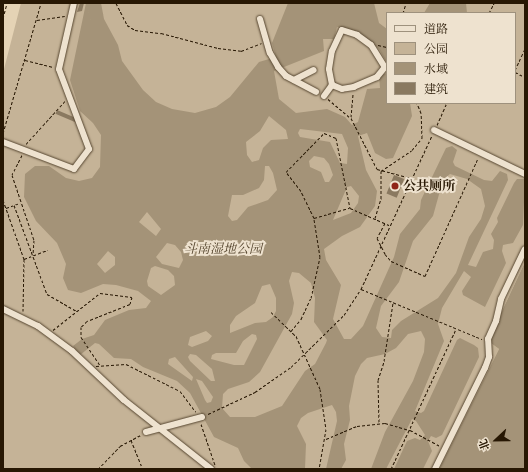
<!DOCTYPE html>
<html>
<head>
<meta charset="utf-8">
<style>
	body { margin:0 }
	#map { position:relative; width:528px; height:472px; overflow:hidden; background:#e5d3b5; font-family:Cardo,"Noto Serif SC",serif }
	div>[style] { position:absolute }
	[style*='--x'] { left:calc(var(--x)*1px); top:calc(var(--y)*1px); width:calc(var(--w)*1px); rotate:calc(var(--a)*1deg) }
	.green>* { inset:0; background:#c5b397 }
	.water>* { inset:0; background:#a49378 }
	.building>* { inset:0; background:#8a7960; transform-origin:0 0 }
	.path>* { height:1px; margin-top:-0.5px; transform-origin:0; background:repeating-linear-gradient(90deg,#271703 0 3px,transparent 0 5px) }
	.roads { filter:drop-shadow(0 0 1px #564630) drop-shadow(0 0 1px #564630) }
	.minor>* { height:6px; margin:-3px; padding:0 3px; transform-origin:3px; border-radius:3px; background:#eee2cf }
	.dots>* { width:11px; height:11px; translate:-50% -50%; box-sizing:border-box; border:2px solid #eee2cf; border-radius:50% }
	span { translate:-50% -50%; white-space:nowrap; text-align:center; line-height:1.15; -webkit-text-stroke:4px #eee2cf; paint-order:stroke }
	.poi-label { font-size:13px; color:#271703; font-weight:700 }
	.left { translate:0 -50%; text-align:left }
	.park-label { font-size:13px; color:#56462f; font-style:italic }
	.frame { position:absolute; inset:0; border:4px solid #271703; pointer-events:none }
	.legend { position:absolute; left:386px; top:12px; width:130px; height:92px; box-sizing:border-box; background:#eee2cf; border:1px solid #9e917d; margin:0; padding:5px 7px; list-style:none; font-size:12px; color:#271703 }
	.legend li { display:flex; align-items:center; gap:8px; height:20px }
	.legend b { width:20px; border:1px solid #9e917d }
	.north { position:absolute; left:476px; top:420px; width:40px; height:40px; -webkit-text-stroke:3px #eee2cf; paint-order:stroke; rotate:248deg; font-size:11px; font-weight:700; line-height:16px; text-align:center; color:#271703 }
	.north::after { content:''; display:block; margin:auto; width:14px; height:18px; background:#271703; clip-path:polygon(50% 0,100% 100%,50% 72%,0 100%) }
</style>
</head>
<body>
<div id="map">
	<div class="green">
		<div style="clip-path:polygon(evenodd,21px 3px,525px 3px,525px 262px,488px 341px,499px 349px,439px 469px,3px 469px,3px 73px,21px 3px,387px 13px,515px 13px,515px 103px,387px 103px,387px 13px)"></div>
	</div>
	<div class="water">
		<div style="clip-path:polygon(evenodd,86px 3px,101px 3px,104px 19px,118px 45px,122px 61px,143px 90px,156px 102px,172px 109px,195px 113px,216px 107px,230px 97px,259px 62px,276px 57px,272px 43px,288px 3px,374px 3px,379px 23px,387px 29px,387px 63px,379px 49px,364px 36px,337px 27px,334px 39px,323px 39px,324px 51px,274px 71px,279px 99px,296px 113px,327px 109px,345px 117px,352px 125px,358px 122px,367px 89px,380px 88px,379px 76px,387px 73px,387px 103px,410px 103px,412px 116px,393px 158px,386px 159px,375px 153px,367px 133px,358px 136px,366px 170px,377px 191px,375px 206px,360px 227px,342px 236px,324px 249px,326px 260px,341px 285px,333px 319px,344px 339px,351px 339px,363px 326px,394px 257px,400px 234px,420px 209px,421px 200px,446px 148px,452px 146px,457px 150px,453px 162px,455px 166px,484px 180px,492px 181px,500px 171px,507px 174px,508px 180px,468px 265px,476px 267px,483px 252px,493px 249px,494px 240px,491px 234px,498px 222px,497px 218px,514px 183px,517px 179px,525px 179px,523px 225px,513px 243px,503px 245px,502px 251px,506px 263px,485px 307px,463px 295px,462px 291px,471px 277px,464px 271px,442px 308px,438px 324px,444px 341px,415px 411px,421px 413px,424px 411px,457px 340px,460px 338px,474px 345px,478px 348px,479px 357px,442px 435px,436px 438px,431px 436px,428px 441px,432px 451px,423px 469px,394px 469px,407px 441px,415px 438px,420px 440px,425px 435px,416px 421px,412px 419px,386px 469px,371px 469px,385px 432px,413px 381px,424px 352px,425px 339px,421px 331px,408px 334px,396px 348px,385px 354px,367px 358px,361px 364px,355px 376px,349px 406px,350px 420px,344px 444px,346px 460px,341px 469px,326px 469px,337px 421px,336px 412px,332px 405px,308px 413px,301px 418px,297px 426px,306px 444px,305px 469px,252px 469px,244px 461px,238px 448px,214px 437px,190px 393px,177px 381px,143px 367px,131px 359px,114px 358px,99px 344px,95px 343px,80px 355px,73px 346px,82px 339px,94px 335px,105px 320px,129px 310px,146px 308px,151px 301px,138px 291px,116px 285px,103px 284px,81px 293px,68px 290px,63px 278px,66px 264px,57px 243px,36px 221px,24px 197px,25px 174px,35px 166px,49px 166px,66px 178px,79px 181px,92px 178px,100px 167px,101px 135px,93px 123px,80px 111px,70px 80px,86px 3px,269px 116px,286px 130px,288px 139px,271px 140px,263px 148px,259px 160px,252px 162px,247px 155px,246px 142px,260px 131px,269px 116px,86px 3px,300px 129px,342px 134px,348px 148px,347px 164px,340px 163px,330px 142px,300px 137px,298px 133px,300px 129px,86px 3px,314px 156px,324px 158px,329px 164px,333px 175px,329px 182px,325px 182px,321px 172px,310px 167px,309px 161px,314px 156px,86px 3px,265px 166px,269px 166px,273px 173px,277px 190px,268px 200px,248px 207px,237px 220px,232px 221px,228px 216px,232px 195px,243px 195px,259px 188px,264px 180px,265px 166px,86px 3px,450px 174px,467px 179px,481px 189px,485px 206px,481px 219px,469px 237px,456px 273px,438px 298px,401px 321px,392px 330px,391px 338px,382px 337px,376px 328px,381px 306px,399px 282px,413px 241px,433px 216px,443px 180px,450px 174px,86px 3px,351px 186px,359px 196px,358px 203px,351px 213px,333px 220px,347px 187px,351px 186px,86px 3px,147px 212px,161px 229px,156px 236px,139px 222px,147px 212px,86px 3px,167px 243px,175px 245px,181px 252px,183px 260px,179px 268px,162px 264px,156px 257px,167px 243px,86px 3px,108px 251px,115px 257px,115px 265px,105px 273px,97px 264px,108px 251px,86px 3px,155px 266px,168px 270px,174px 276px,175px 285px,161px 295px,148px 286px,147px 281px,151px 268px,155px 266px,86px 3px,292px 272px,299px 273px,311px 283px,315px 298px,314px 322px,327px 340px,326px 343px,315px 364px,305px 371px,282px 406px,255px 417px,230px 417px,222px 408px,223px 394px,228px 389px,249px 382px,260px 372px,292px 314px,294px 303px,289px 281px,292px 272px,86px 3px,270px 284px,276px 298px,276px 311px,273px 317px,266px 322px,255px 323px,230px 333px,230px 325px,236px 316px,255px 303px,262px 286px,270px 284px,86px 3px,206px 331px,212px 336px,208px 341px,192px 347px,188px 345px,190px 337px,206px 331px,86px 3px,252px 334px,256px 335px,257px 339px,244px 365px,234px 365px,211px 359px,212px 355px,216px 353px,236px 353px,243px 341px,252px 334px,86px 3px,190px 354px,196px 355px,212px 369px,215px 381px,211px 381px,190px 361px,188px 357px,190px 354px,86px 3px,175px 357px,193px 377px,192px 381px,168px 364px,169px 359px,175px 357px,86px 3px,196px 379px,202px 381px,213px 397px,211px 402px,207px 403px,205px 400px,196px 379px)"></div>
		<div style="clip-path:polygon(430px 3px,466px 3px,467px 13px,424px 13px)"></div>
		<div style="clip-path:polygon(525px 262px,525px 469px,439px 469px,499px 349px,488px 341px)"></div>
	</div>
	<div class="building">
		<div style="clip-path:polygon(80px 3px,84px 3px,82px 11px,77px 12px)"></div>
		<div style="left:57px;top:110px;width:23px;height:4px;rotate:23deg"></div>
		<div style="left:394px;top:175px;width:11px;height:20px;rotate:22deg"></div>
	</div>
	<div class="path">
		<div style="--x:116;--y:3;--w:25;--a:63"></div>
		<div style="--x:127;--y:25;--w:9;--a:32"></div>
		<div style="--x:135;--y:30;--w:26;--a:7"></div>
		<div style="--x:161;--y:33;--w:59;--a:14.7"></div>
		<div style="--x:218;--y:48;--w:23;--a:7"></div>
		<div style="--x:241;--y:51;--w:22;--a:-21"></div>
		<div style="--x:403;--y:13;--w:10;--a:-73"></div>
		<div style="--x:489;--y:13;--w:11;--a:-63"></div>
		<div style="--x:3;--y:18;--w:16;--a:-75"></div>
		<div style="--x:37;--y:20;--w:28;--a:-8"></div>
		<div style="--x:378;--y:45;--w:9;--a:13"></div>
		<div style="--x:25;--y:60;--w:29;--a:14"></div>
		<div style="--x:515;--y:70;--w:23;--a:-65"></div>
		<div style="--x:515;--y:72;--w:11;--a:27"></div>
		<div style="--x:328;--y:99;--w:30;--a:40"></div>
		<div style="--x:351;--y:118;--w:57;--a:63"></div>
		<div style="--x:377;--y:169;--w:35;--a:15"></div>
		<div style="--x:351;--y:117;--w:24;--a:-85"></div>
		<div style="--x:437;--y:125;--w:24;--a:-66"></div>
		<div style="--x:3;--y:133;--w:135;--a:-73.7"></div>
		<div style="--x:26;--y:144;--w:58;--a:-47.8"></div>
		<div style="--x:22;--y:155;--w:22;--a:117"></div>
		<div style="--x:12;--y:175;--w:69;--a:71.3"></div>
		<div style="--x:34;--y:240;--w:15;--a:94"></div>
		<div style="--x:3;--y:200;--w:63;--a:70.4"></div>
		<div style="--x:24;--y:259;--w:52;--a:91.1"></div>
		<div style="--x:14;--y:205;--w:95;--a:69.7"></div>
		<div style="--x:47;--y:294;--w:34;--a:30"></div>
		<div style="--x:6;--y:208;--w:15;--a:-20"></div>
		<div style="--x:314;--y:218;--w:37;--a:-16"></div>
		<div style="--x:375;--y:218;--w:21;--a:-73"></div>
		<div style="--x:381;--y:198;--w:27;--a:-90"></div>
		<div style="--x:381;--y:171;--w:37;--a:-34"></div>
		<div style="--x:412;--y:150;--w:16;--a:-50"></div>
		<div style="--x:422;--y:138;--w:25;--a:-92"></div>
		<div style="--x:421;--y:113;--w:11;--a:-112"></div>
		<div style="--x:385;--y:223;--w:17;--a:118"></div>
		<div style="--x:377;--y:238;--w:18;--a:63"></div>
		<div style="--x:385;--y:254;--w:9;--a:49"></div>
		<div style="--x:391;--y:261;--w:37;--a:24"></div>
		<div style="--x:425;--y:276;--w:129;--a:-65.8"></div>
		<div style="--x:24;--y:259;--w:25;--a:-21"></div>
		<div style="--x:361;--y:289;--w:131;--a:22.5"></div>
		<div style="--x:271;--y:312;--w:35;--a:44"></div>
		<div style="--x:296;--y:336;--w:58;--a:65.6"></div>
		<div style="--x:320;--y:389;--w:40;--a:81.5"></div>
		<div style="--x:326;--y:429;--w:41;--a:99.9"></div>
		<div style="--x:53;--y:330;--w:60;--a:-38.2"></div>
		<div style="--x:100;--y:293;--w:32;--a:7"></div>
		<div style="--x:132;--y:297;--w:7;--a:106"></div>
		<div style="--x:130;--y:304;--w:46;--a:158.4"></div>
		<div style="--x:87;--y:321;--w:8;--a:135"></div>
		<div style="--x:81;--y:327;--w:10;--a:90"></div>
		<div style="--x:81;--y:337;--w:34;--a:56"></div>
		<div style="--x:291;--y:331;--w:16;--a:-50"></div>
		<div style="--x:301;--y:319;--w:23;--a:-65"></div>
		<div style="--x:311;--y:298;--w:42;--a:-77.6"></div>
		<div style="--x:320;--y:257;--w:39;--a:-99"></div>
		<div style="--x:314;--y:218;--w:30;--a:-116"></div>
		<div style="--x:301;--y:191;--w:24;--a:-128"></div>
		<div style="--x:286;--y:172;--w:54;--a:-45.7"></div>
		<div style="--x:324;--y:133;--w:13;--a:23"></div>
		<div style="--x:336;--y:138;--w:71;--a:78.7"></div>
		<div style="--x:350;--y:208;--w:43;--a:23.6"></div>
		<div style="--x:96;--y:366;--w:30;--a:-4"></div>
		<div style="--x:126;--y:364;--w:60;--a:26.6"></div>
		<div style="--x:180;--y:391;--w:26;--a:53"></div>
		<div style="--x:208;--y:414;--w:52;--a:-25.1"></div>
		<div style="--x:255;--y:392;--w:44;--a:-34.8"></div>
		<div style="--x:291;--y:367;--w:74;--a:-44.5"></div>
		<div style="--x:344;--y:315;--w:31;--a:-57"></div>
		<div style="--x:361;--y:289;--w:170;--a:-65.2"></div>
		<div style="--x:379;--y:422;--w:42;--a:-91.4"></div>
		<div style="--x:378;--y:380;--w:20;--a:-72"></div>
		<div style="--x:384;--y:361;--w:59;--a:-81.2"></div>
		<div style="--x:201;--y:424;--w:43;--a:71.1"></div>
		<div style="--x:326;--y:439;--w:34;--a:-23"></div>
		<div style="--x:357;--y:426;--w:28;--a:-6"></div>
		<div style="--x:385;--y:423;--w:26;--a:16"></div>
		<div style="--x:410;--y:430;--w:34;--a:28"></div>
		<div style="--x:131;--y:440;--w:31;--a:68"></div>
		<div style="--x:98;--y:469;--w:32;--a:-46"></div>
		<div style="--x:120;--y:446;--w:24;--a:-28"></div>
		<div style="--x:391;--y:469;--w:154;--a:-65.1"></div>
	</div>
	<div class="roads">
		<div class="minor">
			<div style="--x:260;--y:19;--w:35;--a:74"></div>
			<div style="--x:270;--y:53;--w:16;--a:60"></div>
			<div style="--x:278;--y:67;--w:12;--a:48"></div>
			<div style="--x:286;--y:76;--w:34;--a:28"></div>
			<div style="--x:294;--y:80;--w:22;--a:-27"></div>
			<div style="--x:324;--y:96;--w:14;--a:-54"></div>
			<div style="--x:332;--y:85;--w:16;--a:-101"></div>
			<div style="--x:329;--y:69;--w:18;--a:-81"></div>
			<div style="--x:332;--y:51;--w:23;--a:-65"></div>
			<div style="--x:342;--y:30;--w:16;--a:18"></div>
			<div style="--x:357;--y:35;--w:17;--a:36"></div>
			<div style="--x:371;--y:45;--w:26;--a:58"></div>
			<div style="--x:385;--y:67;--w:13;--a:129"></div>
			<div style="--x:377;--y:77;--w:25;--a:157"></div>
			<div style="--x:354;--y:87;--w:12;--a:171"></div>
			<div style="--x:342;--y:89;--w:11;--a:-158"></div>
			<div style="--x:434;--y:130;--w:101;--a:25.8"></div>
			<div style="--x:3;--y:142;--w:76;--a:20.8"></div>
			<div style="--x:74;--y:169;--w:25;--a:-53"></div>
			<div style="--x:89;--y:149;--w:85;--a:-110.6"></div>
			<div style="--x:59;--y:69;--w:68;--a:-77.2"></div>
			<div style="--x:3;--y:309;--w:39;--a:26"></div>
			<div style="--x:38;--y:326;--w:42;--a:36.3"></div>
			<div style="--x:72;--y:351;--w:71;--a:43.3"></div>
			<div style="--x:124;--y:400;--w:111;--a:38.4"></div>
			<div style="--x:146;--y:432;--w:58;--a:-15"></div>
			<div style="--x:435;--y:469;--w:113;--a:-63.7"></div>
			<div style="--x:485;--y:368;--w:12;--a:-70"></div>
			<div style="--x:489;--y:357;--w:18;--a:-93"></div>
			<div style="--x:488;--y:339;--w:20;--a:-66"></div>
			<div style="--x:496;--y:321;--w:23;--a:-77"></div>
			<div style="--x:501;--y:299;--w:55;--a:-64.4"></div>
		</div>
	</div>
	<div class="dots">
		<div style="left:395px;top:186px;background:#8f2418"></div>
	</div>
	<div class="poi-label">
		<span class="left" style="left:403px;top:186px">公共厕所</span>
	</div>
	<div class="park-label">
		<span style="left:223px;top:249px">斗南湿地公园</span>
	</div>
	<div class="frame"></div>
	<ul class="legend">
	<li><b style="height:5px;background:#eee2cf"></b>道路</li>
	<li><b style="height:11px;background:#c5b397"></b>公园</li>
	<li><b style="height:11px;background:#a49378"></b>水域</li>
	<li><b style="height:11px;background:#8a7960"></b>建筑</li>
	</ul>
	<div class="north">北</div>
</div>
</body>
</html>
